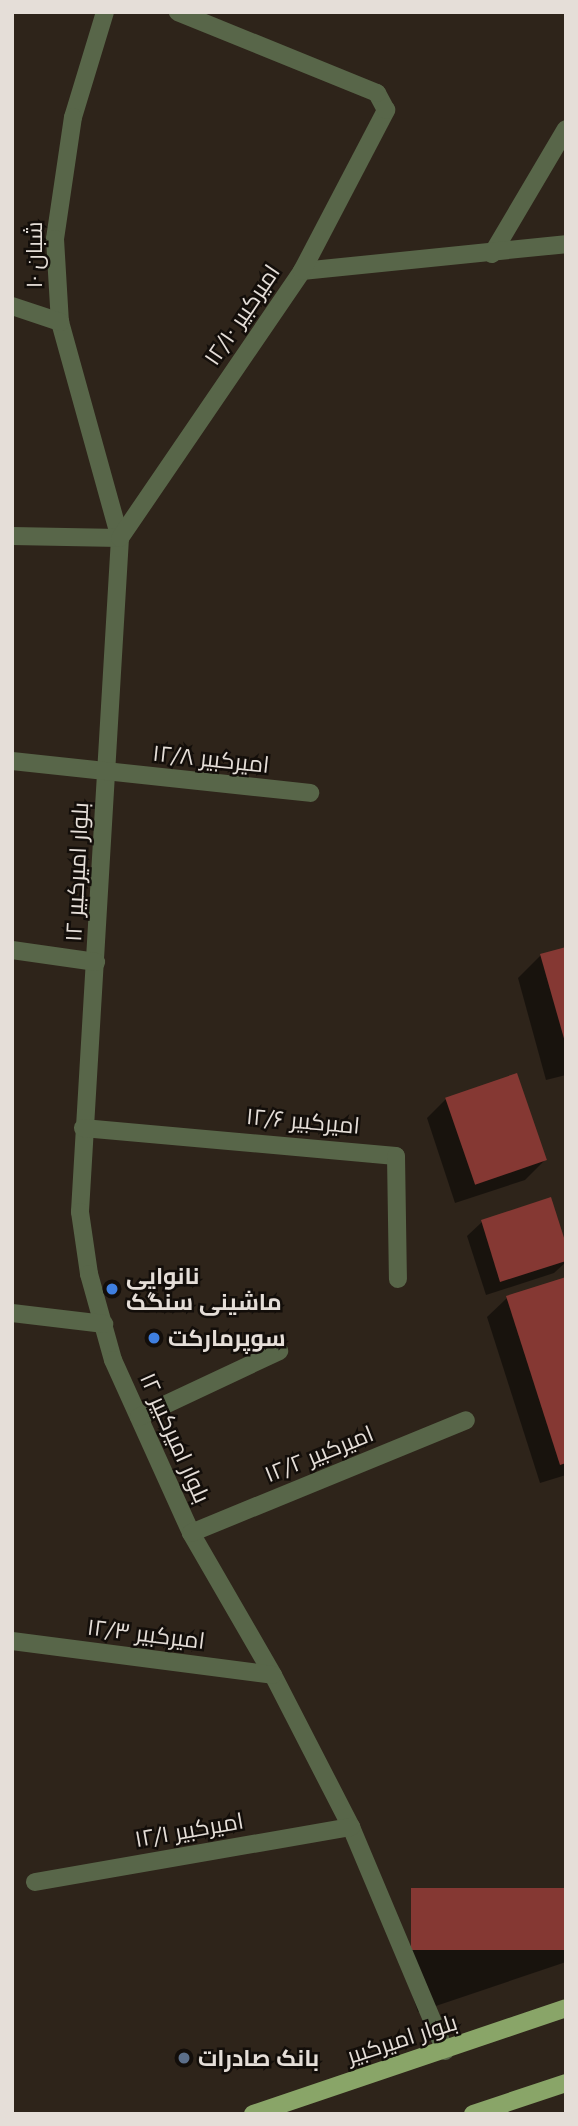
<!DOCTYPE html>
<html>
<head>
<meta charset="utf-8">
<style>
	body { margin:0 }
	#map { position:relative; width:578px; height:2126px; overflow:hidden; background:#2e241a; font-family:"PT Sans",Cairo,sans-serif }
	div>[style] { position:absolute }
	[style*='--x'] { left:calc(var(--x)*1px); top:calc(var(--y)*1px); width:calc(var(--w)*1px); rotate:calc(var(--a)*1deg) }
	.shadow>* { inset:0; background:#0007 }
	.building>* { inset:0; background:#853833; transform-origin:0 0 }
	.street>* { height:18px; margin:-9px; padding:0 9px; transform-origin:9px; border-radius:9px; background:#586649 }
	.primary>* { height:18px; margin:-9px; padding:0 9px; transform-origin:9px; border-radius:9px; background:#89a568 }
	.dots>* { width:19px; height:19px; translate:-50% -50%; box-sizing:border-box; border:4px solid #130e0a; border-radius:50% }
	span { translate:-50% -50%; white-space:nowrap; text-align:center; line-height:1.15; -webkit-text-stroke:5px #130e0a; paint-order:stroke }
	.street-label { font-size:23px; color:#e5ded8 }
	.poi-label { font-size:23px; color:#e5ded8; font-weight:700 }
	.left { translate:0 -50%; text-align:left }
	.frame { position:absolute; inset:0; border:14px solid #e5ded8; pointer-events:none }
</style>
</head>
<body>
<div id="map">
	<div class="shadow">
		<div style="clip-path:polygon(566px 948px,566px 1075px,546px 1080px,518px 978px,541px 955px)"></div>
		<div style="clip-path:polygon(446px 1099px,545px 1160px,525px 1180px,455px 1203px,427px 1118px)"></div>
		<div style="clip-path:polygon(482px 1222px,566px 1250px,566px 1262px,554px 1273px,486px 1295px,467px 1236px)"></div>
		<div style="clip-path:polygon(566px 1278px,566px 1475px,540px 1483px,487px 1317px,507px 1298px)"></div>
		<div style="clip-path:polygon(566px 1890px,566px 1962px,418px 2012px,400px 1958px,420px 1939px)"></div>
	</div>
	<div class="building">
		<div style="clip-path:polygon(566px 947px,566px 1042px,565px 1042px,540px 954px)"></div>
		<div style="left:517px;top:1073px;width:92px;height:76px;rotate:71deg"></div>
		<div style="clip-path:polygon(551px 1197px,566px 1244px,566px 1261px,500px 1282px,481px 1220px)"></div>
		<div style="clip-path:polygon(566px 1277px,566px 1463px,560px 1465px,506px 1296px)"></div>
		<div style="left:566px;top:1888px;width:62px;height:155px;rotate:90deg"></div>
	</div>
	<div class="street">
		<div style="--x:105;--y:12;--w:110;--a:106.9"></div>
		<div style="--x:73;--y:117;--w:123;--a:98.4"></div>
		<div style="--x:55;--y:239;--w:83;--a:86.6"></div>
		<div style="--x:60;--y:322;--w:224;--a:74.5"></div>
		<div style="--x:120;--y:538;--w:675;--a:93.4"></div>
		<div style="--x:80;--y:1212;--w:63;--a:81.7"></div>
		<div style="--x:89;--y:1274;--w:89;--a:74.4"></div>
		<div style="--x:113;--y:1360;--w:190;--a:65.7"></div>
		<div style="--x:191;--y:1533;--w:164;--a:60"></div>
		<div style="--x:273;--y:1675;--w:171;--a:62.8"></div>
		<div style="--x:351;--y:1827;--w:243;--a:67.2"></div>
		<div style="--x:492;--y:254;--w:145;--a:-59.4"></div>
		<div style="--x:302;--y:271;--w:265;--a:-5.8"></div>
		<div style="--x:12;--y:306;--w:51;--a:18.4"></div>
		<div style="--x:12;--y:536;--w:108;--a:1.1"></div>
		<div style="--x:120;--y:538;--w:323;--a:-55.7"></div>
		<div style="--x:302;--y:271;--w:182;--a:-62.4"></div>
		<div style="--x:386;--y:110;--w:19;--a:-118"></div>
		<div style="--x:377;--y:93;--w:215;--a:-157.9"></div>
		<div style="--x:12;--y:761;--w:300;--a:6.1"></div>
		<div style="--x:12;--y:950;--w:85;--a:8.1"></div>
		<div style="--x:83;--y:1128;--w:314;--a:5.1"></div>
		<div style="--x:396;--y:1156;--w:123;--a:89.1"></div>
		<div style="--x:12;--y:1313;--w:93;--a:6.8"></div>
		<div style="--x:139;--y:1417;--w:155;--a:-25.2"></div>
		<div style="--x:191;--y:1533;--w:297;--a:-22.3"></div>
		<div style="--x:12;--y:1641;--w:263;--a:7.4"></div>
		<div style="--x:35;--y:1882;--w:321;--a:-9.9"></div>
	</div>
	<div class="primary">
		<div style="--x:253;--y:2114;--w:330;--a:-18.7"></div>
		<div style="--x:473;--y:2114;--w:98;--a:-18.4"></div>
	</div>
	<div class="dots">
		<div style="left:112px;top:1289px;background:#3f7fe0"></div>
		<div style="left:154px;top:1338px;background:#3f7fe0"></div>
		<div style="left:184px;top:2058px;background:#5c6f8a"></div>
	</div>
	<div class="street-label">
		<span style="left:34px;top:255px;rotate:-90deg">۱۰ شبان</span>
		<span style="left:242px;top:315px;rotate:-56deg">۱۲/۱۰ امیرکبیر</span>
		<span style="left:211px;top:759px;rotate:6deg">۱۲/۸ امیرکبیر</span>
		<span style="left:77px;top:872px;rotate:-87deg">۱۲ بلوار امیرکبیر</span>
		<span style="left:303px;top:1121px;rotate:5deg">۱۲/۶ امیرکبیر</span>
		<span style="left:175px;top:1438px;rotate:66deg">۱۲ بلوار امیرکبیر</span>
		<span style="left:319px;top:1454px;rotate:-22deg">۱۲/۲ امیرکبیر</span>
		<span style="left:146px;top:1634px;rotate:7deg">۱۲/۳ امیرکبیر</span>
		<span style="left:189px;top:1830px;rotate:-10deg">۱۲/۱ امیرکبیر</span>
		<span style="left:402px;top:2039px;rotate:-18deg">بلوار امیرکبیر</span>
	</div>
	<div class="poi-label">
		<span class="left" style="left:126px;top:1289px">نانوایی<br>ماشینی سنگک</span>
		<span class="left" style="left:168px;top:1338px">سوپرمارکت</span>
		<span class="left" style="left:198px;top:2058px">بانک صادرات</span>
	</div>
	<div class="frame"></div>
</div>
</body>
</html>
